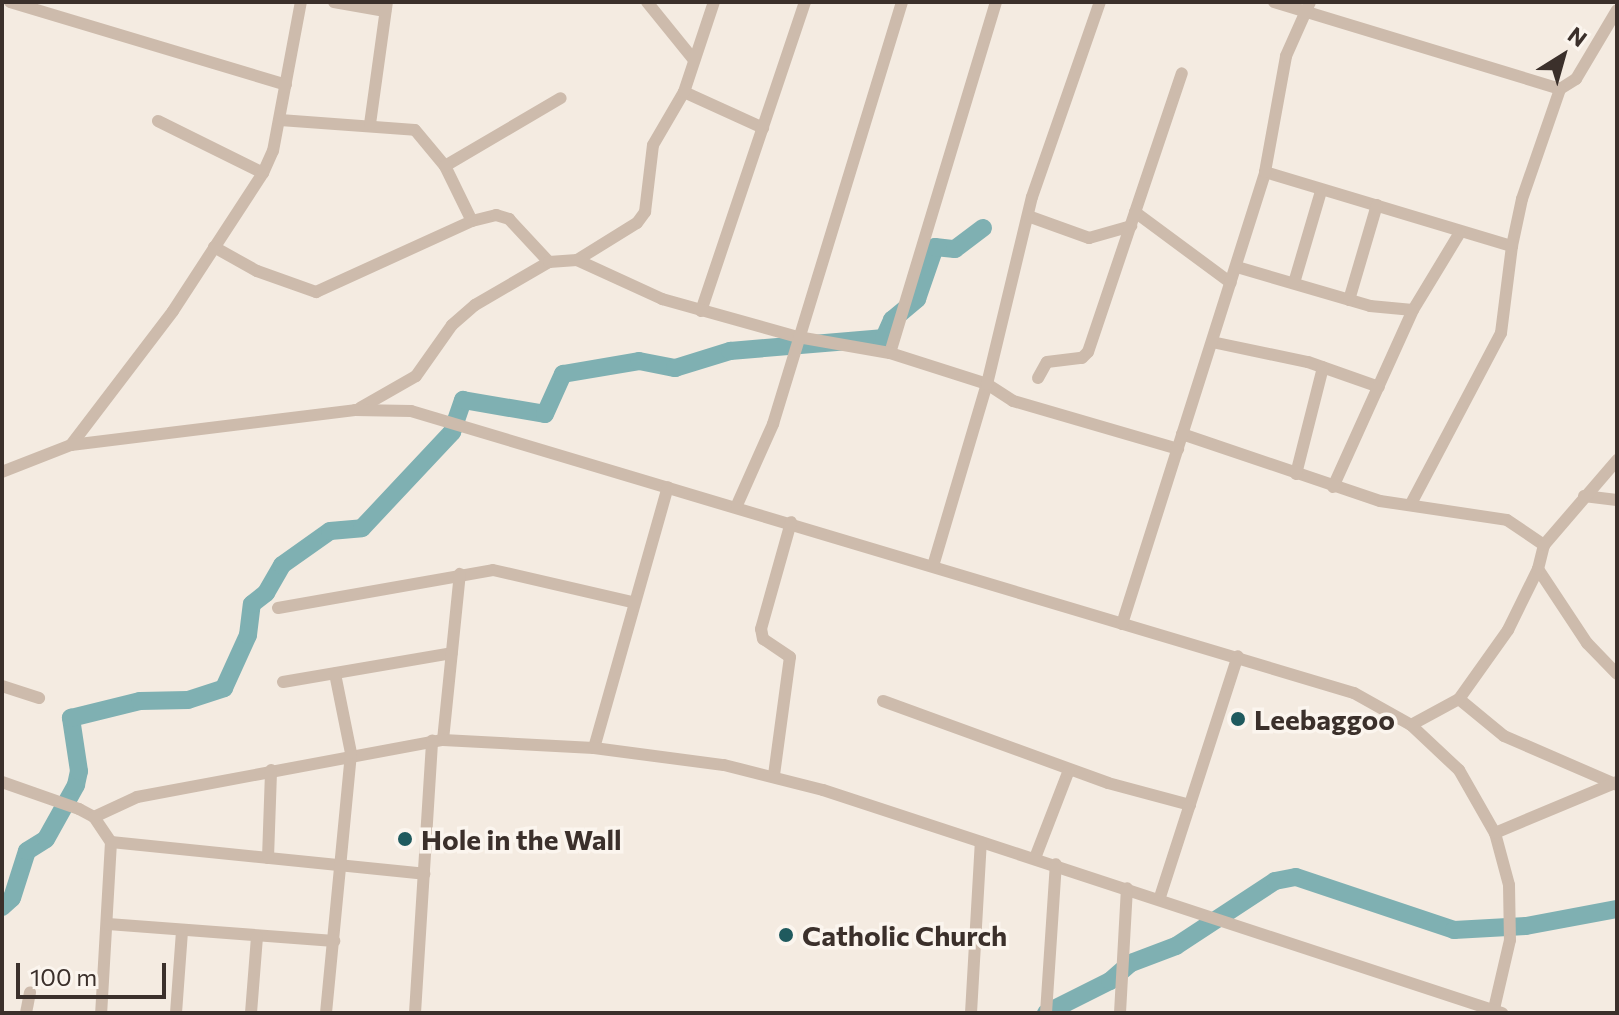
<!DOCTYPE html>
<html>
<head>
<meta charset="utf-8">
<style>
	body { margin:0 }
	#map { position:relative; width:1619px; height:1015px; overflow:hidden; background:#f4ebe1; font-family:Commissioner,sans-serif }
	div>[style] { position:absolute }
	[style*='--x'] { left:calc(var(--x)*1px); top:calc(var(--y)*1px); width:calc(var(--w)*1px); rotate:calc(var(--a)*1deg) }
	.river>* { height:18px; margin:-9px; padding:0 9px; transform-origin:9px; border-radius:9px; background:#7fb0b2 }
	.minor>* { height:12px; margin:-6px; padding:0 6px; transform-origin:6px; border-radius:6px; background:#cdbbac }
	.dots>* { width:22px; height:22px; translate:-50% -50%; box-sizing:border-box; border:4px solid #fbf5ee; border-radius:50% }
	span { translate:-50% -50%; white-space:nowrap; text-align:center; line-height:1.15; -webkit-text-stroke:7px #fbf5ee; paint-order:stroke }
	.poi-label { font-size:28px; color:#3b302b; font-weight:700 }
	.left { translate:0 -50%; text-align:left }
	.frame { position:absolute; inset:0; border:4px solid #3b302b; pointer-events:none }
	.north { position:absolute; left:1523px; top:16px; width:80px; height:80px; -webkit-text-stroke:6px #fbf5ee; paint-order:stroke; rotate:37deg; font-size:22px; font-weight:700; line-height:32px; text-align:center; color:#3b302b }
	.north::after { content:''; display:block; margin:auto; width:28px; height:36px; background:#3b302b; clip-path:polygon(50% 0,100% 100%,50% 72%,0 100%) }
	.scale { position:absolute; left:16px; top:963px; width:150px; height:36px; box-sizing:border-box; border:4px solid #3b302b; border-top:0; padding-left:10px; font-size:24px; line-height:28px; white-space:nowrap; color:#3b302b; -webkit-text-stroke:6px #fbf5ee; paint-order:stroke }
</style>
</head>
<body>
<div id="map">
	<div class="river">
		<div style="--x:2;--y:907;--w:13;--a:-42"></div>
		<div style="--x:12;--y:898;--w:49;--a:-72.3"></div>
		<div style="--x:27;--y:851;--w:22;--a:-32"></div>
		<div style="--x:46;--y:839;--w:62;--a:-60.9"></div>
		<div style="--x:76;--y:785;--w:14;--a:-78"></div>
		<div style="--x:79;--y:771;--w:54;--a:-98.6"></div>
		<div style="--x:71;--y:718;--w:71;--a:-13.8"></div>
		<div style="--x:140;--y:701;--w:48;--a:-1.2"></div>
		<div style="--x:188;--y:700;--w:38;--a:-18"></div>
		<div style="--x:224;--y:688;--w:58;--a:-65.6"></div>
		<div style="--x:248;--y:635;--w:31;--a:-83"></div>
		<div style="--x:252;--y:604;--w:18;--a:-38"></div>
		<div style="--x:266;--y:593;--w:32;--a:-60"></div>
		<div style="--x:282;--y:565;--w:59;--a:-35.3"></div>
		<div style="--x:330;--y:531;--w:32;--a:-5"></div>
		<div style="--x:362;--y:528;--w:132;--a:-46.8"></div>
		<div style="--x:452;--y:432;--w:34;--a:-71"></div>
		<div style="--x:463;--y:400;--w:83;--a:9.7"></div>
		<div style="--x:545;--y:414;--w:44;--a:-65.8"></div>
		<div style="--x:563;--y:374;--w:77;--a:-9.7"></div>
		<div style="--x:639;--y:361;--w:37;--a:11"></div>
		<div style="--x:675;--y:368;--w:58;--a:-17.2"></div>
		<div style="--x:730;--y:351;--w:155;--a:-4.8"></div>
		<div style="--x:884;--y:338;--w:20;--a:-66"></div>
		<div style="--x:892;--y:320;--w:33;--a:-40"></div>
		<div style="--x:917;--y:299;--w:55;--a:-70.9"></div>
		<div style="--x:935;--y:247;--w:20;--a:6"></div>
		<div style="--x:955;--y:249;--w:35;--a:-37"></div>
		<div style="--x:1046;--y:1013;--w:72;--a:-26.6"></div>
		<div style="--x:1110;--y:981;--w:28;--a:-41"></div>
		<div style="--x:1131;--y:963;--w:48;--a:-20.7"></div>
		<div style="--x:1176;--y:946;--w:118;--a:-33.3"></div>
		<div style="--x:1275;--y:881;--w:21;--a:-11"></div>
		<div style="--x:1296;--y:877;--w:167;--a:18.5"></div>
		<div style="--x:1454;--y:930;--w:72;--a:-3.2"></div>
		<div style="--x:1526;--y:926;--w:93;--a:-10.6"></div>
	</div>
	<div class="minor">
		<div style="--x:10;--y:2;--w:288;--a:16.7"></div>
		<div style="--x:334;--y:2;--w:52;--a:10"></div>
		<div style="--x:647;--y:2;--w:75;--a:51"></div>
		<div style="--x:1274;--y:2;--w:299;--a:16.9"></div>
		<div style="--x:1560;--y:89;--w:19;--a:-32"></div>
		<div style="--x:1576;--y:79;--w:80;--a:-59.3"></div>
		<div style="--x:684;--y:92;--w:87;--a:24.5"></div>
		<div style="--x:280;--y:120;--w:135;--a:4.2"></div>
		<div style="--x:415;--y:130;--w:47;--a:50.2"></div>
		<div style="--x:445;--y:166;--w:61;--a:63.9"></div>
		<div style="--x:472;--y:221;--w:25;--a:-14"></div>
		<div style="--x:496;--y:215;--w:14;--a:17"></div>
		<div style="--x:509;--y:219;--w:59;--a:47.1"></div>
		<div style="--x:158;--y:121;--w:117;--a:26.3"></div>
		<div style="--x:370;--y:124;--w:123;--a:-82.1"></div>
		<div style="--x:445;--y:166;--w:134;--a:-30.4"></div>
		<div style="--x:1265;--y:172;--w:258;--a:16.7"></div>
		<div style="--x:1512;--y:246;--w:88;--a:97.2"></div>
		<div style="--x:1501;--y:333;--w:193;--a:117.8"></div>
		<div style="--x:1135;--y:212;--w:119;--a:36.5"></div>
		<div style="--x:1028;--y:216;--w:65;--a:19.8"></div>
		<div style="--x:1089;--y:238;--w:44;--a:-15.9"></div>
		<div style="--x:1512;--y:246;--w:48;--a:-78"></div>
		<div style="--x:1522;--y:199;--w:116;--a:-70.9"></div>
		<div style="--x:214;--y:247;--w:49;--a:29.2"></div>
		<div style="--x:257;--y:271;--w:63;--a:19.6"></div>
		<div style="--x:316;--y:292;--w:171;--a:-24.5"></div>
		<div style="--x:577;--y:260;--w:70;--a:-31.7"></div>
		<div style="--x:637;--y:223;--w:14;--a:-54"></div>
		<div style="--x:645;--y:212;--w:67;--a:-83.2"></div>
		<div style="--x:653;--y:145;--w:61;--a:-59.7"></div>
		<div style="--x:684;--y:92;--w:95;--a:-71.6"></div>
		<div style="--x:1237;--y:267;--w:139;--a:16.3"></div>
		<div style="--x:1370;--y:306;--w:43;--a:5.3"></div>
		<div style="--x:1413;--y:310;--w:89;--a:-58.8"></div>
		<div style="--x:1294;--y:283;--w:96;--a:-73.6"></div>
		<div style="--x:1349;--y:300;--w:99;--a:-73.6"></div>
		<div style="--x:701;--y:311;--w:326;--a:-71.4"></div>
		<div style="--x:1212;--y:342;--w:98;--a:11.8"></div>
		<div style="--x:1308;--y:362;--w:75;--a:19.4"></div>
		<div style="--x:890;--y:353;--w:367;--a:-73.2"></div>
		<div style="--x:1038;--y:378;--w:18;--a:-61"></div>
		<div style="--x:1047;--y:362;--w:35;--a:-7"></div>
		<div style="--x:1082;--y:358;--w:8;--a:-45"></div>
		<div style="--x:1088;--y:352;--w:294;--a:-71.4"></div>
		<div style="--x:360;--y:408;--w:64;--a:-29.7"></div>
		<div style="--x:416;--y:376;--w:62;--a:-54.8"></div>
		<div style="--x:452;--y:325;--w:30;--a:-41"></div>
		<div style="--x:475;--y:305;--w:86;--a:-30.2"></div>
		<div style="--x:549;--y:262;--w:28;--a:-4"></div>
		<div style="--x:577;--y:260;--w:94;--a:24.6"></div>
		<div style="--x:662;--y:299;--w:141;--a:15.6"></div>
		<div style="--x:798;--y:337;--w:93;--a:9.9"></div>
		<div style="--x:890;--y:353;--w:102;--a:17.7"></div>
		<div style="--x:987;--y:384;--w:31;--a:33"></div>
		<div style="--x:1013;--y:401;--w:172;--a:16.2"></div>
		<div style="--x:1182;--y:434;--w:209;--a:18.7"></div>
		<div style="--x:1380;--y:501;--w:128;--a:8.5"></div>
		<div style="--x:1507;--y:520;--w:45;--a:34"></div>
		<div style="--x:71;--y:445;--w:168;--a:-52.7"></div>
		<div style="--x:173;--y:311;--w:165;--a:-56.9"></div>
		<div style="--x:263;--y:173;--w:24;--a:-66"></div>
		<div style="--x:273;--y:151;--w:152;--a:-79.4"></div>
		<div style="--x:2;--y:472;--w:74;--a:-21.4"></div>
		<div style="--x:71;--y:445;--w:286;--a:-7"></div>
		<div style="--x:355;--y:410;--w:56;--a:1"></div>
		<div style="--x:411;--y:411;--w:984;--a:16.65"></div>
		<div style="--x:1354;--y:693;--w:65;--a:29.3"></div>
		<div style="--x:1411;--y:725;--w:66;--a:43.2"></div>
		<div style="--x:1459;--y:770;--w:73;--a:60.3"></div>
		<div style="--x:1495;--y:833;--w:54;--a:74.9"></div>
		<div style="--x:1509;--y:885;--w:55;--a:89"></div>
		<div style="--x:1510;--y:940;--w:75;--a:103.1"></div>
		<div style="--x:1296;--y:474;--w:110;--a:-75.8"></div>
		<div style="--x:1333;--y:487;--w:194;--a:-65.7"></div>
		<div style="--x:1584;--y:496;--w:33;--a:7"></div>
		<div style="--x:737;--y:505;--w:89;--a:-66"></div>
		<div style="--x:773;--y:424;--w:441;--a:-73"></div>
		<div style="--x:933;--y:566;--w:190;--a:-73.5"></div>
		<div style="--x:987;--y:384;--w:192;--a:-76.5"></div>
		<div style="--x:1032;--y:197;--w:207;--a:-70.8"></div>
		<div style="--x:1538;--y:569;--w:89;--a:56.5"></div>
		<div style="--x:1587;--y:643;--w:43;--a:45.9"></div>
		<div style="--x:278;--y:608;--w:218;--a:-10"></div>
		<div style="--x:493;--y:570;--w:143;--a:13"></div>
		<div style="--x:1122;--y:624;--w:474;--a:-72.4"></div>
		<div style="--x:1265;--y:172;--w:118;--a:-79.7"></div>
		<div style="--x:1286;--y:56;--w:59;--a:-66"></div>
		<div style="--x:283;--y:682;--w:171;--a:-9.7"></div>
		<div style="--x:2;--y:686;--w:39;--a:18"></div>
		<div style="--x:1459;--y:699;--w:58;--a:39.4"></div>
		<div style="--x:1504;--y:736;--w:123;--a:23.4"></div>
		<div style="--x:883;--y:701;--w:239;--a:20"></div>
		<div style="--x:1108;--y:783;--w:85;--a:15"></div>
		<div style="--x:1411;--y:725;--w:55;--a:-28.4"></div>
		<div style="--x:1459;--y:699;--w:85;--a:-54.6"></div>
		<div style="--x:1508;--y:630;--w:68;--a:-63.8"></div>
		<div style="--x:1538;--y:569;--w:25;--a:-76"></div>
		<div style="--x:1544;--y:545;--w:112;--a:-49.3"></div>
		<div style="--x:443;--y:740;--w:167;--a:-84.2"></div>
		<div style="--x:594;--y:748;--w:271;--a:-74.2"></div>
		<div style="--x:774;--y:775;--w:119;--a:-82.3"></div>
		<div style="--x:790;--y:657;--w:32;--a:-146"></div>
		<div style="--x:763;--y:639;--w:10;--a:-101"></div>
		<div style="--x:761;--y:629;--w:111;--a:-74.3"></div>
		<div style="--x:2;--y:782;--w:82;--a:19.3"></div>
		<div style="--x:79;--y:809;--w:17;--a:28"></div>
		<div style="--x:94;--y:817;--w:30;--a:56"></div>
		<div style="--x:111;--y:842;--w:171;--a:93.3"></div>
		<div style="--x:94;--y:817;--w:47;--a:-24.9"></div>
		<div style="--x:137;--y:797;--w:311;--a:-10.6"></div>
		<div style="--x:443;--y:740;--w:151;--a:3"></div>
		<div style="--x:594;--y:748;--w:131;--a:7.5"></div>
		<div style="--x:724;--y:765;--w:102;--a:14.2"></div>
		<div style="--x:823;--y:790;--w:715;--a:18.18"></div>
		<div style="--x:1495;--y:833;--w:132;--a:-22.7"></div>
		<div style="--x:111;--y:842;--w:315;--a:5.8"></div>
		<div style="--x:268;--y:858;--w:88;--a:-88"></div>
		<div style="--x:1035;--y:858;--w:94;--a:-68.9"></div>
		<div style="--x:1160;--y:897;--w:253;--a:-72.1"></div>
		<div style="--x:108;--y:924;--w:227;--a:4.3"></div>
		<div style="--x:26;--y:1013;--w:21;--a:-79"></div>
		<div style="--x:176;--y:1013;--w:81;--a:-85.8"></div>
		<div style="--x:251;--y:1013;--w:77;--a:-85.5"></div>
		<div style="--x:326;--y:1013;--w:261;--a:-84.5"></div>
		<div style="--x:351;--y:753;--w:81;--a:-101.4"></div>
		<div style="--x:415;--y:1013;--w:273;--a:-86.4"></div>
		<div style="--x:971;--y:1013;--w:171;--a:-86.7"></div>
		<div style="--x:1046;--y:1013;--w:149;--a:-86.2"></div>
		<div style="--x:1120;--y:1013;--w:125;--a:-86.8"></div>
	</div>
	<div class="dots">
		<div style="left:1238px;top:719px;background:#1f5a5e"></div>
		<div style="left:405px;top:839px;background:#1f5a5e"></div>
		<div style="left:786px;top:935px;background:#1f5a5e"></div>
	</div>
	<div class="poi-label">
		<span class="left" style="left:1254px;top:719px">Leebaggoo</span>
		<span class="left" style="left:421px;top:839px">Hole in the Wall</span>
		<span class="left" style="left:802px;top:935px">Catholic Church</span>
	</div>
	<div class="frame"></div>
	<div class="north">N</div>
	<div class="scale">100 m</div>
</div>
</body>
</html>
